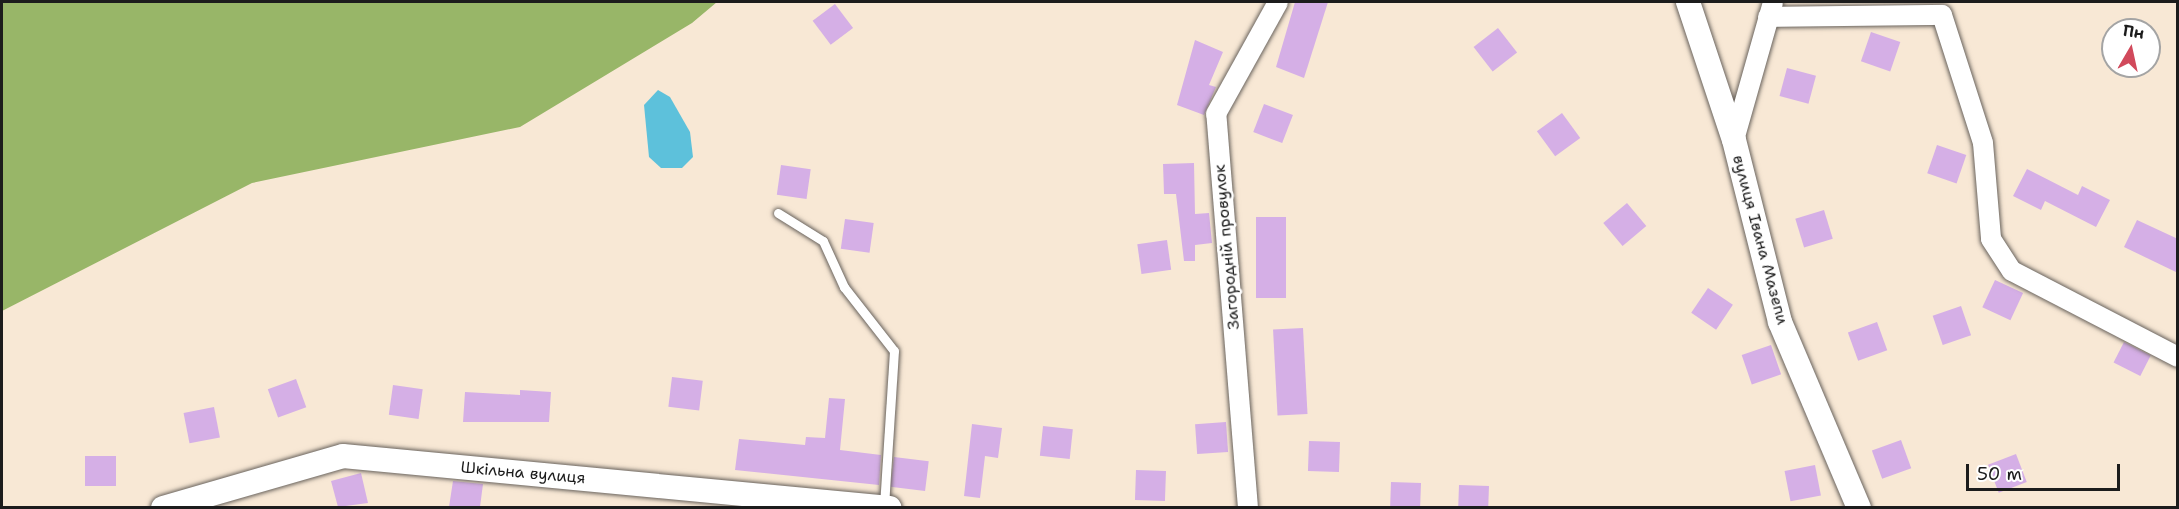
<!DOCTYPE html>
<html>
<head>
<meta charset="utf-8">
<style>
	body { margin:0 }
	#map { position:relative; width:2179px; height:509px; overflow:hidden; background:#f8e8d5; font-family:"Shantell Sans",sans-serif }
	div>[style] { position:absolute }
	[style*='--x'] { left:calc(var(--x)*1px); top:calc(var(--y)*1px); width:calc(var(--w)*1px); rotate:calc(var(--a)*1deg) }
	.forest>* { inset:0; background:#98b668 }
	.water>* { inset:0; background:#5dc1db }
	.building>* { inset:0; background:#d5afe6; transform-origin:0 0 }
	.roads { filter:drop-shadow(0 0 2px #69635d) drop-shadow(0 0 2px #69635d) }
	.service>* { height:9px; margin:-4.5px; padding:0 4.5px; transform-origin:4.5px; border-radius:4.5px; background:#fff }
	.minor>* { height:20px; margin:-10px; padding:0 10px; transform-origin:10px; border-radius:10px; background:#fff }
	.tertiary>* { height:24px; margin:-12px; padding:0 12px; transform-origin:12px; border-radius:12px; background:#fff }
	span { translate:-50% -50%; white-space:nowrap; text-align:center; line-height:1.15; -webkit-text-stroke:5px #fff; paint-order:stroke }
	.street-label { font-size:16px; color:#1c1c1c }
	.frame { position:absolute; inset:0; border:3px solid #1c1c1c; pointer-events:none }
	.north { position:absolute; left:2101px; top:18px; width:60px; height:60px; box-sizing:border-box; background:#fff; border:2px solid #a4a4a4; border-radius:50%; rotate:9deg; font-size:16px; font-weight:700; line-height:24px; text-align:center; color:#1c1c1c }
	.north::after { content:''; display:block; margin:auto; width:21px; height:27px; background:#d1495b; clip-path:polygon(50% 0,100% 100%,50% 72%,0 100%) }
	.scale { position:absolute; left:1966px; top:464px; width:154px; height:27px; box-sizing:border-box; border:3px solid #1c1c1c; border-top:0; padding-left:8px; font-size:18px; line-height:21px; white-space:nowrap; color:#1c1c1c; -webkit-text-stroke:4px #fff; paint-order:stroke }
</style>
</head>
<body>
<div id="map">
	<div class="forest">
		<div style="clip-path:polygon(2px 2px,717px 2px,692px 23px,520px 127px,252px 183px,2px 311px)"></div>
	</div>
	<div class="water">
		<div style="clip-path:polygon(658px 90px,670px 97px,690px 132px,693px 157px,682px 168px,661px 168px,649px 157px,644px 105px)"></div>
	</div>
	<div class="building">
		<div style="clip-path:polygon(1295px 2px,1328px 2px,1304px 78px,1276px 67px)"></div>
		<div style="left:835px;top:4px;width:30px;height:28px;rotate:53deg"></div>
		<div style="left:1498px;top:28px;width:31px;height:31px;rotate:52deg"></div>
		<div style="left:1871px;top:32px;width:31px;height:31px;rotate:19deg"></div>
		<div style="clip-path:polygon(1195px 40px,1223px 52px,1209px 85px,1216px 87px,1204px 115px,1177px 105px)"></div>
		<div style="left:1787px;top:68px;width:30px;height:29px;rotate:15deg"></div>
		<div style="left:1264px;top:104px;width:31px;height:30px;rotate:21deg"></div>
		<div style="left:1562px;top:113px;width:31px;height:31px;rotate:54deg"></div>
		<div style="left:1937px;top:145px;width:31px;height:30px;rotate:19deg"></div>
		<div style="clip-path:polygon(1194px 163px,1195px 214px,1209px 213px,1212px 243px,1195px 245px,1195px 261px,1184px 261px,1176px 194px,1164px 194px,1163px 164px)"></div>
		<div style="left:781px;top:165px;width:30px;height:30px;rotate:8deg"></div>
		<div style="clip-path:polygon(2027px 169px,2078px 195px,2082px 186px,2110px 200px,2096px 227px,2045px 201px,2041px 210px,2013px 196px)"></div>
		<div style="left:1627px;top:203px;width:30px;height:31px;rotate:50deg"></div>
		<div style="left:1824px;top:210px;width:30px;height:30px;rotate:73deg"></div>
		<div style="left:1256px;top:217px;width:30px;height:81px"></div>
		<div style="left:845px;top:219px;width:29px;height:30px;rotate:8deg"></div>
		<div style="clip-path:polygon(2137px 220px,2178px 239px,2178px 273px,2124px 247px)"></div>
		<div style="left:1167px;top:240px;width:30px;height:30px;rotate:82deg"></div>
		<div style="left:1995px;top:280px;width:31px;height:30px;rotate:25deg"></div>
		<div style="left:1708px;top:288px;width:30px;height:30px;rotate:34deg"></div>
		<div style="left:1961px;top:306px;width:31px;height:30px;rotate:71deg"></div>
		<div style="left:1877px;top:322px;width:30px;height:31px;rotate:70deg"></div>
		<div style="left:1303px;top:328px;width:86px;height:30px;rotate:87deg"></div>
		<div style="left:2124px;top:342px;width:30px;height:23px;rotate:27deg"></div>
		<div style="left:1771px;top:345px;width:31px;height:31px;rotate:71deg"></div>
		<div style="left:672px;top:377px;width:31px;height:30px;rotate:7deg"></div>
		<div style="left:296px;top:379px;width:30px;height:30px;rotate:70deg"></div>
		<div style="left:393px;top:385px;width:30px;height:30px;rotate:8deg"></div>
		<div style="clip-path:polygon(520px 390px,551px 392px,549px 422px,463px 422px,465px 392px,520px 395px)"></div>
		<div style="clip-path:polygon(829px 398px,845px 399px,840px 450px,881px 455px,879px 485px,735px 470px,739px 439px,805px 445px,806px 437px,825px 438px)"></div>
		<div style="left:214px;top:407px;width:31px;height:31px;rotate:79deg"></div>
		<div style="left:1226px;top:422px;width:30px;height:31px;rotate:86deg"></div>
		<div style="clip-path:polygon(972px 424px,1002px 428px,998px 458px,985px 456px,980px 498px,964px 496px)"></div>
		<div style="left:1043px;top:426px;width:30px;height:30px;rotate:6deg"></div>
		<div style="left:1901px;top:440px;width:30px;height:31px;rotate:70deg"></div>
		<div style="left:1309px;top:441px;width:31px;height:30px;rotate:2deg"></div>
		<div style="left:2016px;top:454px;width:30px;height:30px;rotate:69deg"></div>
		<div style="left:116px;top:456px;width:30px;height:31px;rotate:90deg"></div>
		<div style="left:894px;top:457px;width:35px;height:30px;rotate:7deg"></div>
		<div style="left:1815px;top:465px;width:31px;height:31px;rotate:79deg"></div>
		<div style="left:1136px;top:470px;width:30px;height:30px;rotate:2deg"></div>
		<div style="clip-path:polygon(361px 473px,368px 503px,338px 507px,331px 481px)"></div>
		<div style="clip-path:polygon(453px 481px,483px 484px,480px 507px,449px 507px)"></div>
		<div style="left:1391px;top:482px;width:30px;height:25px;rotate:2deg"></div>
		<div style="left:1459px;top:485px;width:30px;height:22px;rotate:2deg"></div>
	</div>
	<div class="roads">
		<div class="service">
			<div style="--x:778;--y:213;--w:53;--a:31.9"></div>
			<div style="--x:823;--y:241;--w:51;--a:65.5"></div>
			<div style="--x:844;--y:287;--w:81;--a:52"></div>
			<div style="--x:894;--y:351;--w:156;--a:93.7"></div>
		</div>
		<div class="minor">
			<div style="--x:1768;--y:17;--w:174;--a:-0.7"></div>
			<div style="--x:1942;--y:15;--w:134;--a:72.2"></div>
			<div style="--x:1983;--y:143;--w:96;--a:85.2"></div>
			<div style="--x:1991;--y:239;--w:38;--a:57"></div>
			<div style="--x:2012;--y:271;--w:187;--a:27.4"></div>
			<div style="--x:1734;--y:140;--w:143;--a:-74.2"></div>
			<div style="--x:1248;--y:508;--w:395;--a:-94.6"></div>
			<div style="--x:1216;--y:114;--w:128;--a:-61"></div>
		</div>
		<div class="tertiary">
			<div style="--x:1688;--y:2;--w:145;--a:71.6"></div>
			<div style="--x:1734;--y:140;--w:188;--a:75.8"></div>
			<div style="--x:1780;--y:322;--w:202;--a:67"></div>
			<div style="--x:163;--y:508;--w:187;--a:-16.1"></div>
			<div style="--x:343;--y:456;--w:549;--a:5.43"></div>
		</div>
	</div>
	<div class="street-label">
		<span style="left:1760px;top:240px;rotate:75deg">вулиця Івана Мазепи</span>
		<span style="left:1227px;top:247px;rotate:-95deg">Загородній провулок</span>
		<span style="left:523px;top:473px;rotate:5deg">Шкільна вулиця</span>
	</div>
	<div class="frame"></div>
	<div class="north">Пн</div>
	<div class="scale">50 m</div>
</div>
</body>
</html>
